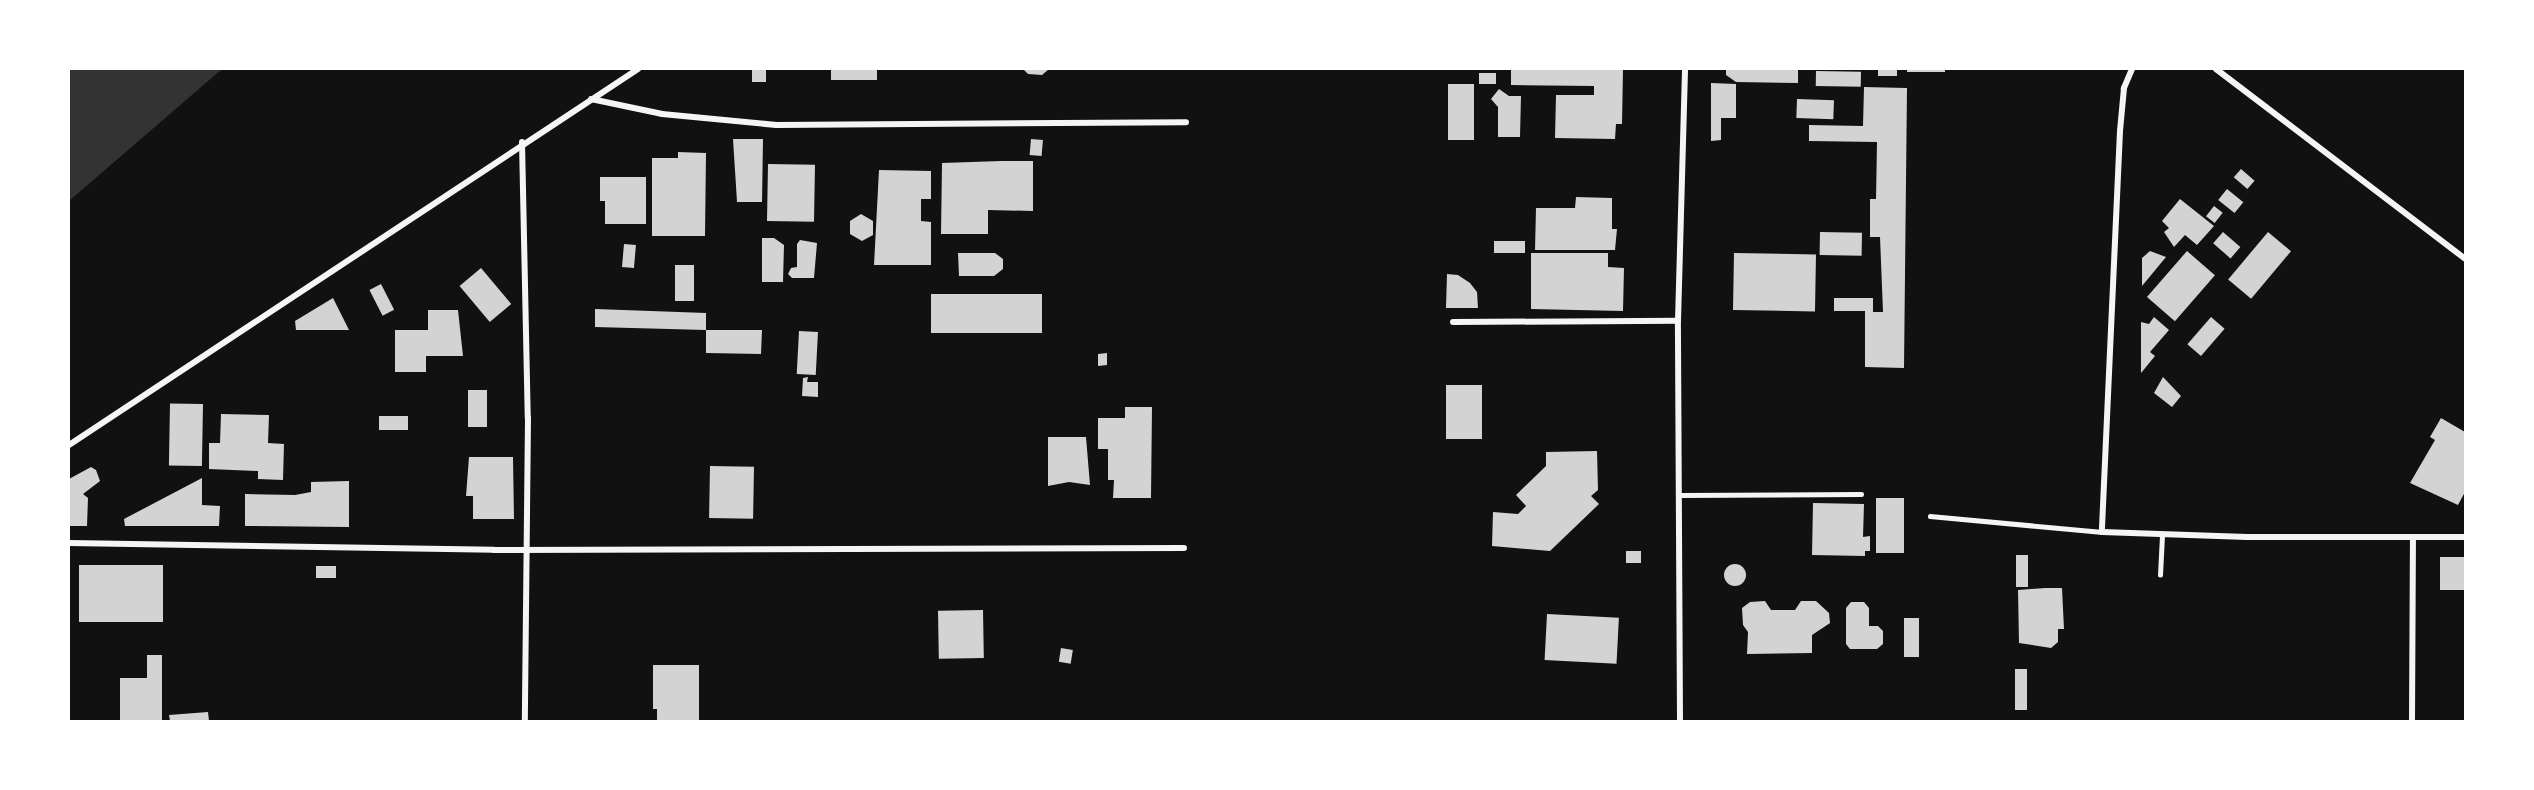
<!DOCTYPE html>
<html>
<head>
<meta charset="utf-8">
<style>
	body { margin:0 }
	#map { position:relative; width:2534px; height:790px; overflow:hidden; background:#111; font-family:Mulish,sans-serif }
	div>[style] { position:absolute }
	[style*='--x'] { left:calc(var(--x)*1px); top:calc(var(--y)*1px); width:calc(var(--w)*1px); rotate:calc(var(--a)*1deg) }
	.water>* { inset:0; background:#333 }
	.building>* { inset:0; background:#d3d3d3; transform-origin:0 0 }
	.round { border-radius:50% }
	.service>* { height:4.5px; margin:-2.25px; padding:0 2.25px; transform-origin:2.25px; border-radius:2.25px; background:#f5f5f5 }
	.minor>* { height:6px; margin:-3px; padding:0 3px; transform-origin:3px; border-radius:3px; background:#f5f5f5 }
	span { translate:-50% -50%; white-space:nowrap; text-align:center; line-height:1.15; -webkit-text-stroke:5px #fff; paint-order:stroke }
	.frame { position:absolute; inset:0; border:70px solid #fff; pointer-events:none }
</style>
</head>
<body>
<div id="map">
	<div class="water">
		<div style="clip-path:polygon(69px 69px,222px 69px,69px 201px)"></div>
	</div>
	<div class="building">
		<div style="left:752px;top:69px;width:14px;height:13px"></div>
		<div style="left:831px;top:69px;width:46px;height:11px"></div>
		<div style="clip-path:polygon(1023px 69px,1049px 69px,1042px 75px,1028px 74px)"></div>
		<div style="clip-path:polygon(1511px 69px,1623px 69px,1622px 124px,1616px 124px,1615px 139px,1555px 138px,1556px 95px,1594px 95px,1594px 86px,1511px 85px)"></div>
		<div style="clip-path:polygon(1726px 69px,1798px 69px,1798px 83px,1736px 82px,1726px 75px)"></div>
		<div style="left:1878px;top:69px;width:19px;height:7px"></div>
		<div style="left:1907px;top:69px;width:38px;height:3px"></div>
		<div style="left:1816px;top:71px;width:45px;height:15px;rotate:1deg"></div>
		<div style="left:1479px;top:73px;width:17px;height:11px"></div>
		<div style="clip-path:polygon(1711px 83px,1736px 84px,1736px 118px,1721px 118px,1721px 140px,1711px 141px)"></div>
		<div style="left:1448px;top:84px;width:26px;height:56px"></div>
		<div style="clip-path:polygon(1864px 87px,1907px 88px,1904px 368px,1865px 367px,1865px 311px,1834px 311px,1834px 298px,1873px 298px,1873px 312px,1883px 312px,1880px 237px,1870px 237px,1870px 199px,1876px 199px,1877px 142px,1809px 141px,1809px 125px,1863px 126px)"></div>
		<div style="clip-path:polygon(1499px 89px,1509px 96px,1521px 96px,1520px 137px,1498px 137px,1498px 107px,1491px 99px)"></div>
		<div style="left:1797px;top:99px;width:37px;height:19px;rotate:2deg"></div>
		<div style="clip-path:polygon(733px 139px,763px 139px,762px 202px,737px 202px)"></div>
		<div style="left:1031px;top:139px;width:12px;height:16px;rotate:5deg"></div>
		<div style="clip-path:polygon(678px 152px,706px 153px,705px 236px,652px 236px,652px 158px,678px 158px)"></div>
		<div style="clip-path:polygon(1001px 161px,1033px 161px,1033px 211px,988px 210px,988px 234px,941px 234px,942px 163px)"></div>
		<div style="left:768px;top:164px;width:47px;height:57px;rotate:1deg"></div>
		<div style="left:2241px;top:169px;width:18px;height:11px;rotate:41deg"></div>
		<div style="clip-path:polygon(879px 170px,931px 171px,931px 199px,921px 199px,921px 221px,931px 222px,931px 265px,874px 265px)"></div>
		<div style="clip-path:polygon(600px 177px,646px 177px,646px 224px,605px 224px,605px 201px,600px 201px)"></div>
		<div style="left:2227px;top:189px;width:21px;height:14px;rotate:39deg"></div>
		<div style="clip-path:polygon(1576px 197px,1612px 198px,1612px 229px,1617px 229px,1615px 250px,1535px 250px,1536px 208px,1575px 208px)"></div>
		<div style="clip-path:polygon(2180px 199px,2214px 226px,2197px 245px,2185px 235px,2174px 247px,2164px 232px,2169px 228px,2162px 221px)"></div>
		<div style="left:2214px;top:206px;width:11px;height:13px;rotate:38deg"></div>
		<div style="clip-path:polygon(861px 214px,873px 221px,873px 235px,862px 241px,850px 234px,850px 221px)"></div>
		<div style="left:1820px;top:232px;width:42px;height:23px;rotate:1deg"></div>
		<div style="left:2223px;top:232px;width:23px;height:15px;rotate:41deg"></div>
		<div style="left:2268px;top:232px;width:30px;height:62px;rotate:40deg"></div>
		<div style="clip-path:polygon(762px 238px,774px 238px,784px 245px,783px 282px,762px 282px)"></div>
		<div style="clip-path:polygon(800px 240px,817px 243px,814px 278px,792px 278px,788px 274px,791px 268px,797px 267px,797px 244px)"></div>
		<div style="left:1494px;top:241px;width:31px;height:12px"></div>
		<div style="left:624px;top:244px;width:12px;height:23px;rotate:5deg"></div>
		<div style="clip-path:polygon(2150px 251px,2166px 257px,2142px 286px,2142px 258px)"></div>
		<div style="left:2187px;top:251px;width:37px;height:61px;rotate:41deg"></div>
		<div style="clip-path:polygon(958px 253px,995px 253px,1003px 259px,1003px 269px,994px 276px,959px 276px)"></div>
		<div style="clip-path:polygon(1531px 253px,1608px 253px,1608px 267px,1624px 268px,1623px 311px,1531px 309px)"></div>
		<div style="left:1734px;top:253px;width:82px;height:57px;rotate:1deg"></div>
		<div style="left:675px;top:265px;width:19px;height:36px"></div>
		<div style="left:481px;top:268px;width:47px;height:28px;rotate:50deg"></div>
		<div style="clip-path:polygon(1447px 274px,1458px 275px,1470px 283px,1477px 292px,1478px 308px,1446px 308px)"></div>
		<div style="left:381px;top:284px;width:29px;height:13px;rotate:63deg"></div>
		<div style="left:931px;top:294px;width:111px;height:39px"></div>
		<div style="clip-path:polygon(333px 298px,349px 330px,296px 330px,295px 321px)"></div>
		<div style="clip-path:polygon(595px 309px,706px 313px,706px 330px,762px 330px,761px 354px,706px 353px,706px 330px,595px 327px)"></div>
		<div style="clip-path:polygon(428px 310px,458px 310px,463px 356px,426px 356px,426px 372px,395px 372px,395px 330px,428px 330px)"></div>
		<div style="clip-path:polygon(2154px 317px,2169px 330px,2150px 352px,2155px 356px,2141px 373px,2141px 322px,2149px 324px)"></div>
		<div style="left:2211px;top:317px;width:18px;height:36px;rotate:41deg"></div>
		<div style="left:799px;top:331px;width:19px;height:43px;rotate:3deg"></div>
		<div style="clip-path:polygon(1107px 353px,1107px 365px,1098px 366px,1098px 354px)"></div>
		<div style="clip-path:polygon(808px 377px,807px 382px,818px 382px,818px 397px,802px 396px,803px 378px)"></div>
		<div style="clip-path:polygon(2163px 377px,2181px 396px,2172px 407px,2154px 393px)"></div>
		<div style="left:1446px;top:385px;width:36px;height:54px"></div>
		<div style="left:468px;top:390px;width:19px;height:37px"></div>
		<div style="left:203px;top:404px;width:62px;height:33px;rotate:91deg"></div>
		<div style="clip-path:polygon(1125px 407px,1152px 407px,1151px 498px,1113px 498px,1114px 480px,1108px 480px,1108px 449px,1098px 449px,1098px 418px,1125px 418px)"></div>
		<div style="clip-path:polygon(221px 414px,269px 415px,268px 443px,284px 444px,283px 480px,258px 479px,258px 471px,209px 469px,209px 443px,220px 443px)"></div>
		<div style="left:408px;top:416px;width:14px;height:29px;rotate:90deg"></div>
		<div style="clip-path:polygon(2441px 418px,2465px 432px,2465px 492px,2458px 505px,2410px 483px,2435px 440px,2430px 437px)"></div>
		<div style="clip-path:polygon(1048px 437px,1086px 437px,1090px 485px,1069px 482px,1048px 486px)"></div>
		<div style="clip-path:polygon(1597px 451px,1598px 490px,1591px 496px,1599px 504px,1550px 551px,1492px 546px,1493px 512px,1518px 514px,1526px 506px,1516px 495px,1546px 466px,1546px 452px)"></div>
		<div style="clip-path:polygon(469px 457px,513px 457px,514px 519px,473px 519px,473px 496px,466px 496px)"></div>
		<div style="left:710px;top:466px;width:44px;height:52px;rotate:1deg"></div>
		<div style="clip-path:polygon(91px 467px,96px 470px,100px 481px,83px 494px,88px 498px,87px 526px,69px 526px,69px 479px)"></div>
		<div style="clip-path:polygon(202px 478px,202px 505px,220px 506px,219px 526px,125px 526px,124px 519px)"></div>
		<div style="clip-path:polygon(349px 481px,349px 527px,245px 526px,245px 494px,295px 495px,311px 492px,311px 482px)"></div>
		<div style="left:1876px;top:498px;width:28px;height:55px"></div>
		<div style="clip-path:polygon(1813px 503px,1864px 504px,1863px 537px,1870px 536px,1870px 551px,1865px 551px,1865px 556px,1812px 555px)"></div>
		<div style="left:1641px;top:551px;width:12px;height:15px;rotate:90deg"></div>
		<div style="left:2016px;top:555px;width:12px;height:32px"></div>
		<div style="left:2465px;top:557px;width:33px;height:25px;rotate:90deg"></div>
		<div class="round" style="left:1724px;top:564px;width:22px;height:22px"></div>
		<div style="left:79px;top:565px;width:84px;height:57px"></div>
		<div style="left:316px;top:566px;width:20px;height:12px"></div>
		<div style="clip-path:polygon(2045px 588px,2062px 588px,2064px 629px,2058px 629px,2058px 642px,2051px 648px,2019px 643px,2018px 590px)"></div>
		<div style="clip-path:polygon(1765px 601px,1771px 610px,1795px 610px,1801px 601px,1816px 601px,1829px 613px,1830px 623px,1812px 635px,1812px 653px,1747px 654px,1748px 632px,1743px 625px,1742px 608px,1750px 602px)"></div>
		<div style="clip-path:polygon(1851px 602px,1864px 602px,1869px 608px,1869px 626px,1878px 626px,1883px 631px,1883px 644px,1877px 649px,1850px 649px,1846px 644px,1846px 608px)"></div>
		<div style="left:983px;top:610px;width:48px;height:45px;rotate:89deg"></div>
		<div style="left:1547px;top:614px;width:72px;height:46px;rotate:3deg"></div>
		<div style="left:1919px;top:618px;width:39px;height:15px;rotate:90deg"></div>
		<div style="left:1061px;top:648px;width:12px;height:14px;rotate:9deg"></div>
		<div style="clip-path:polygon(147px 655px,162px 655px,162px 721px,120px 721px,120px 678px,147px 678px)"></div>
		<div style="clip-path:polygon(653px 665px,699px 665px,699px 721px,657px 721px,657px 709px,653px 709px)"></div>
		<div style="left:2015px;top:669px;width:12px;height:41px"></div>
		<div style="clip-path:polygon(208px 712px,209px 721px,170px 721px,169px 715px)"></div>
	</div>
	<div class="service">
		<div style="--x:1679;--y:495;--w:182;--a:-0.3"></div>
		<div style="--x:1930;--y:516;--w:173;--a:5.3"></div>
		<div style="--x:2160;--y:575;--w:40;--a:-87.1"></div>
	</div>
	<div class="minor">
		<div style="--x:2132;--y:69;--w:21;--a:113"></div>
		<div style="--x:2124;--y:88;--w:43;--a:95.3"></div>
		<div style="--x:2120;--y:131;--w:401;--a:92.6"></div>
		<div style="--x:2102;--y:532;--w:145;--a:2"></div>
		<div style="--x:2247;--y:537;--w:218;--a:0"></div>
		<div style="--x:2216;--y:69;--w:313;--a:37.3"></div>
		<div style="--x:591;--y:99;--w:73;--a:11.9"></div>
		<div style="--x:662;--y:114;--w:115;--a:5.5"></div>
		<div style="--x:776;--y:125;--w:410;--a:-0.4"></div>
		<div style="--x:522;--y:142;--w:276;--a:88.8"></div>
		<div style="--x:528;--y:418;--w:303;--a:90.6"></div>
		<div style="--x:1453;--y:322;--w:225;--a:-0.3"></div>
		<div style="--x:69;--y:445;--w:682;--a:-33.46"></div>
		<div style="--x:69;--y:543;--w:425;--a:0.9"></div>
		<div style="--x:494;--y:550;--w:690;--a:-0.17"></div>
		<div style="--x:1680;--y:721;--w:400;--a:-90.3"></div>
		<div style="--x:1678;--y:321;--w:252;--a:-88.4"></div>
		<div style="--x:2412;--y:721;--w:183;--a:-89.7"></div>
	</div>
	<div class="frame"></div>
</div>
</body>
</html>
